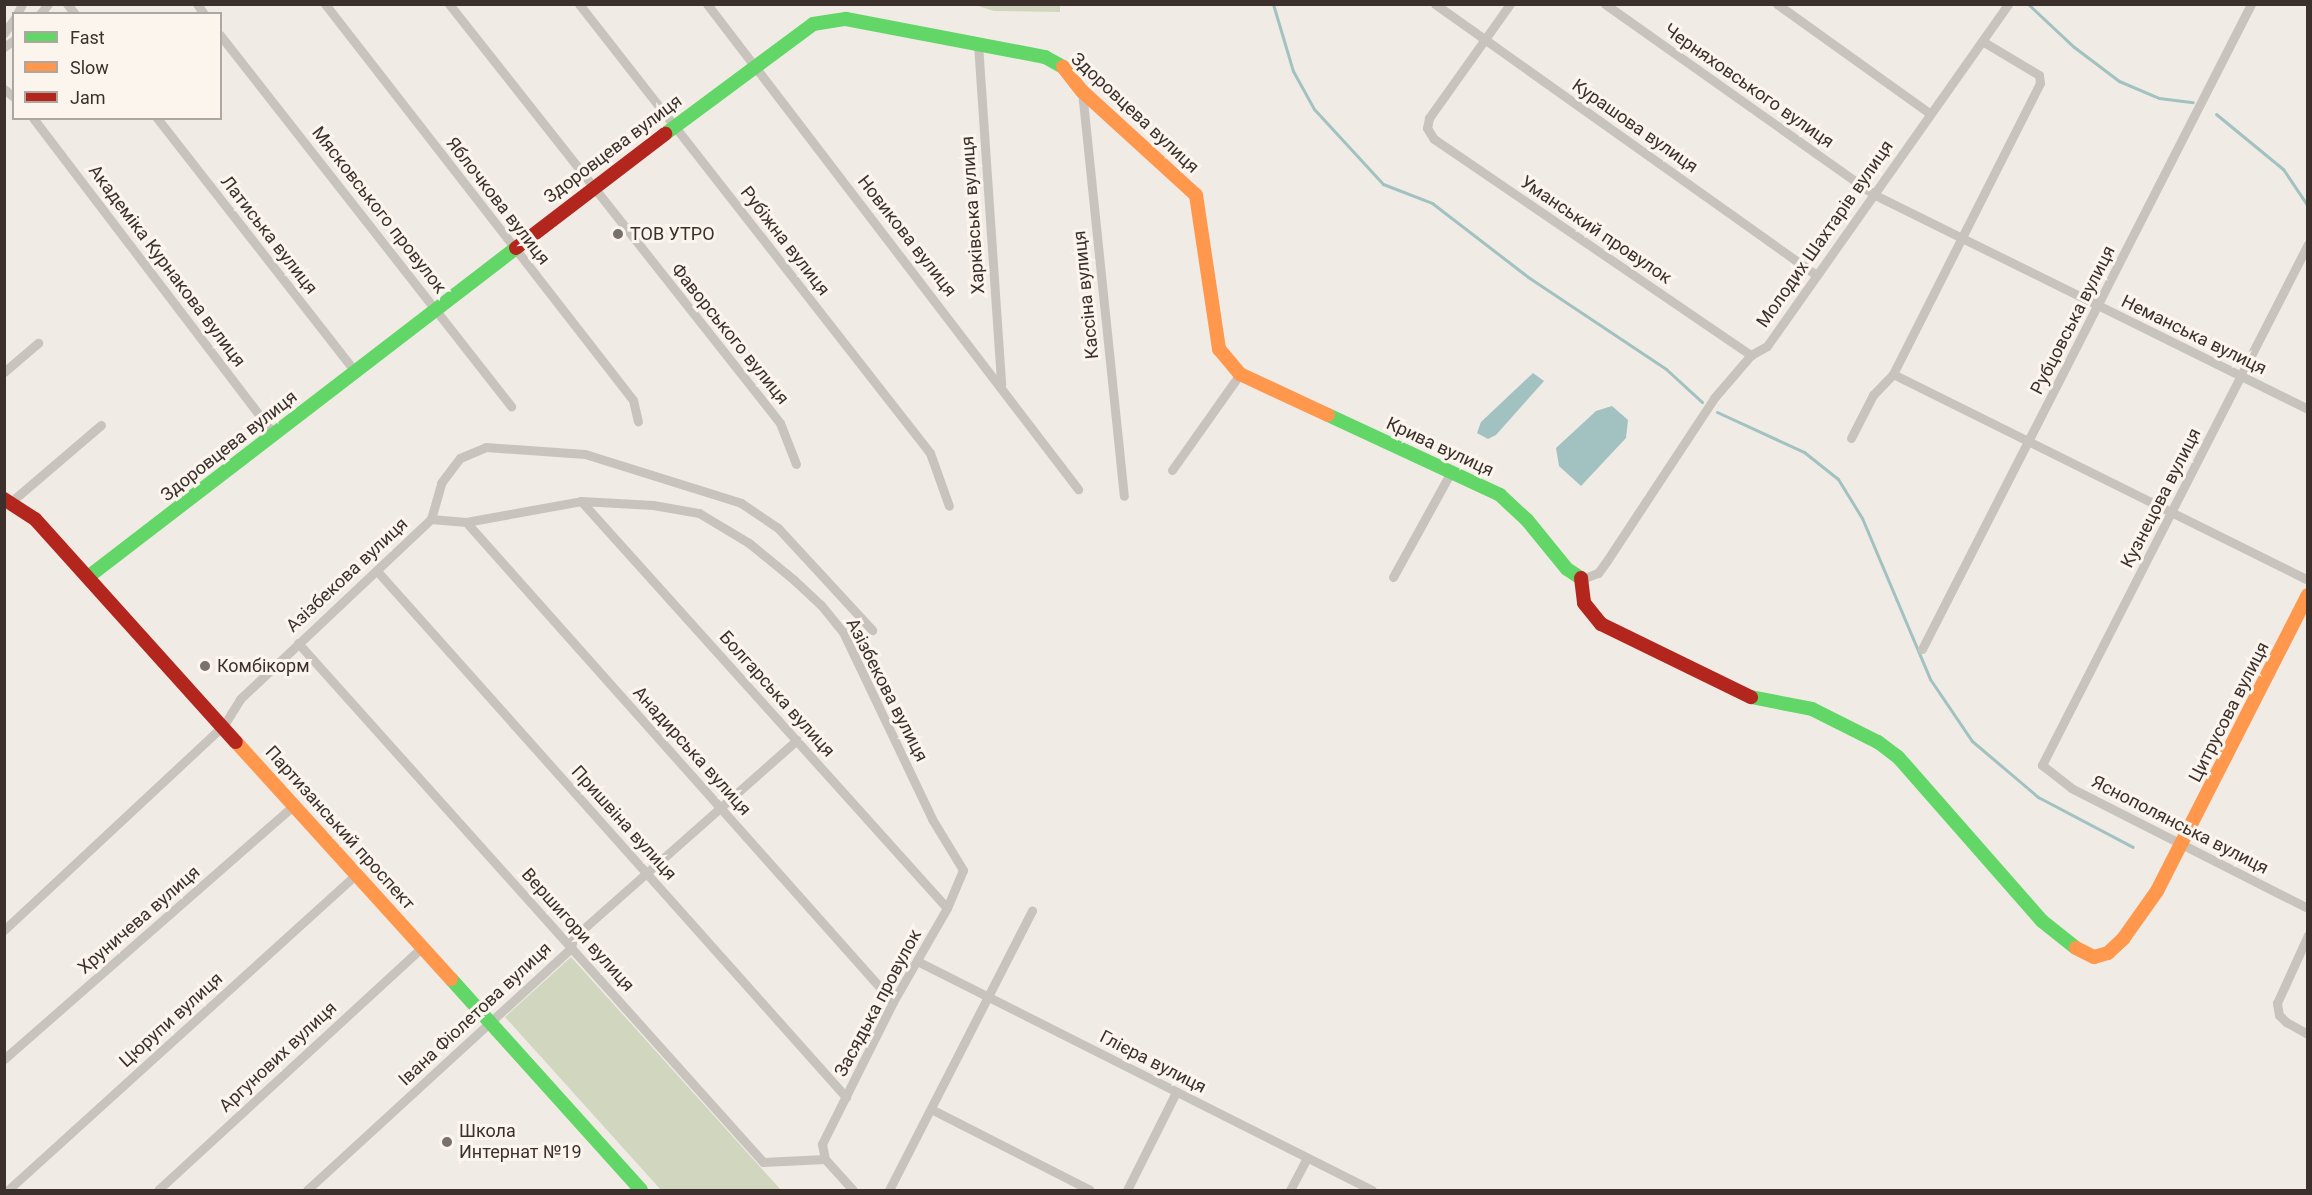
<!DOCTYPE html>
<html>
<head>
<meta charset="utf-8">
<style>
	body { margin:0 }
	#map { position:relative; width:2312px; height:1195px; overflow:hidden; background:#f0ebe5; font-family:Roboto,sans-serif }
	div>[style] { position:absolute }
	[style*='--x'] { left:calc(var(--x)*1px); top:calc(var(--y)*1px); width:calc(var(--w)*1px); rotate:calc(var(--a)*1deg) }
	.green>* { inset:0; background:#d1d6bf }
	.water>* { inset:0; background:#a1c2c1 }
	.stream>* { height:3px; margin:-1.5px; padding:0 1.5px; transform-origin:1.5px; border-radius:1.5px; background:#a1c2c1 }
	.street>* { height:9px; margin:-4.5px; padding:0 4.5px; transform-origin:4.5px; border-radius:4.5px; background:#c9c3be }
	.fast>* { height:14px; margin:-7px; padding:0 7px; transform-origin:7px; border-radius:7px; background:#63d668 }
	.slow>* { height:14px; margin:-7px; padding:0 7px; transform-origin:7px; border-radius:7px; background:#ff974d }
	.jam>* { height:14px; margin:-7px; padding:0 7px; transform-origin:7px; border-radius:7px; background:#b3261e }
	.dots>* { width:16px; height:16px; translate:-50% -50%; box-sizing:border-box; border:3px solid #fbf5ee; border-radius:50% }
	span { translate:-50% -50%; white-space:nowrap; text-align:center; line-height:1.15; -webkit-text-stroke:6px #fbf5ee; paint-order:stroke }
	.street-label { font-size:18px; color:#3b302b }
	.poi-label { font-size:18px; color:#3b302b }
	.left { translate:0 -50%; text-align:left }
	.frame { position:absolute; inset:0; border:6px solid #3b302b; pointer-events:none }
	.legend { position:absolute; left:12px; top:12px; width:210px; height:108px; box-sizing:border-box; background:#fbf5ee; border:2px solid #aea6a0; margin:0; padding:8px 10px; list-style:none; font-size:18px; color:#3b302b }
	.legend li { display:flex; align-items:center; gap:12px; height:30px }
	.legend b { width:30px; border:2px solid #aea6a0 }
</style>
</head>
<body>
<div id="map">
	<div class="green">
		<div style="clip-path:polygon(975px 5px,1060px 5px,1060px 12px,994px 11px)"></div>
		<div style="clip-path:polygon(571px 957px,781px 1190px,661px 1190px,505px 1017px)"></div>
	</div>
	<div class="water">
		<div style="clip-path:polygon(1533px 373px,1544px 381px,1496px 435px,1488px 439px,1477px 433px,1481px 422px)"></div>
		<div style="clip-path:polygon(1612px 406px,1628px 420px,1626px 438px,1581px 486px,1559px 466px,1556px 448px,1596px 411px)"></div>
	</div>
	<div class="stream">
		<div style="--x:1273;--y:4;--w:70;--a:73.4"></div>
		<div style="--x:1293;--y:71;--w:43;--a:61.1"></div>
		<div style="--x:1314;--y:109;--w:102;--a:47.4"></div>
		<div style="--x:1383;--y:184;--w:53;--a:21.2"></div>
		<div style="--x:1432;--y:203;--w:121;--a:37.6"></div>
		<div style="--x:1528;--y:277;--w:166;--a:33.7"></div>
		<div style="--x:1666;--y:369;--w:49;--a:42.5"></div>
		<div style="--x:2028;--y:4;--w:63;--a:43.1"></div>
		<div style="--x:2074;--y:47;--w:56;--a:37.1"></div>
		<div style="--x:2119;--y:81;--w:43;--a:23"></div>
		<div style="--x:2159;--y:98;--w:34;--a:7"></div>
		<div style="--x:2216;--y:114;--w:87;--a:39.4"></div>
		<div style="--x:2283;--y:169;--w:45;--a:56"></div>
		<div style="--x:1717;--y:412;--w:96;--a:24.7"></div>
		<div style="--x:1804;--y:452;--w:43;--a:38.5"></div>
		<div style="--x:1838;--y:479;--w:46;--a:58.4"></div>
		<div style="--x:1862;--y:518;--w:175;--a:67.1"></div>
		<div style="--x:1930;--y:679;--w:75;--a:55.9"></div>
		<div style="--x:1972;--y:741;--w:87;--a:40.3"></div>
		<div style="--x:2038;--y:797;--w:107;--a:27.8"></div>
	</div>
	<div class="street">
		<div style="--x:67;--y:4;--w:13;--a:51"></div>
		<div style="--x:197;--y:4;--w:12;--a:55"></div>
		<div style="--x:325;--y:4;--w:502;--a:52.13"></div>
		<div style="--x:633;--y:400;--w:22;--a:77"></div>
		<div style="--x:449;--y:4;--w:534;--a:51.69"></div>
		<div style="--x:780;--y:423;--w:44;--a:68.7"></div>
		<div style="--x:579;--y:4;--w:570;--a:51.98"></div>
		<div style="--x:930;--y:453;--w:56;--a:70.3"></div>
		<div style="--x:707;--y:4;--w:611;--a:52.59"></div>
		<div style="--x:1435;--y:4;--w:468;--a:35.4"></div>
		<div style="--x:1510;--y:4;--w:140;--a:125.4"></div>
		<div style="--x:1429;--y:118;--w:10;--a:101"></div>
		<div style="--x:1427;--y:128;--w:13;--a:58"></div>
		<div style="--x:1434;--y:139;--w:384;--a:34.3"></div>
		<div style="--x:1605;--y:4;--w:329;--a:35.3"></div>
		<div style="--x:1873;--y:194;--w:485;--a:26.3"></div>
		<div style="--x:1777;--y:4;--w:187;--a:35.6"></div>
		<div style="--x:17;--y:14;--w:11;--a:-63"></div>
		<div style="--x:40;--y:14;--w:13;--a:-51"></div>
		<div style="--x:4;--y:33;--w:17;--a:-54"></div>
		<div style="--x:220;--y:35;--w:472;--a:51.9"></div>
		<div style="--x:978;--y:44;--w:341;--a:86.1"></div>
		<div style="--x:4;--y:47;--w:12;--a:-35"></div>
		<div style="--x:4;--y:89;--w:13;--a:39"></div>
		<div style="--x:1082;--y:91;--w:407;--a:84.1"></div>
		<div style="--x:33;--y:118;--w:397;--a:52.7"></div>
		<div style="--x:157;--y:118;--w:321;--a:52"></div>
		<div style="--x:2308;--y:244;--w:585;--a:117.05"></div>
		<div style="--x:2042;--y:765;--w:37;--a:38"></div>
		<div style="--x:2071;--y:788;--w:266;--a:26.9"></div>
		<div style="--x:4;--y:372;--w:45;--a:-40.5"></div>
		<div style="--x:1893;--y:374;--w:463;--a:26.4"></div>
		<div style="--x:1851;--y:438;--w:48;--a:-62.9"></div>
		<div style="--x:1873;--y:395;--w:29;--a:-46"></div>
		<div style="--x:1893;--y:374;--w:326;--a:-63.2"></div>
		<div style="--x:2040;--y:83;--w:8;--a:-97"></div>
		<div style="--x:2039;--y:75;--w:66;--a:-149.2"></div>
		<div style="--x:1172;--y:470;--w:118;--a:-54.7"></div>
		<div style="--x:12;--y:501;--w:117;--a:-40.5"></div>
		<div style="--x:581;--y:501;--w:547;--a:48.04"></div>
		<div style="--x:431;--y:519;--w:37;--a:-74"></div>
		<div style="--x:441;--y:483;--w:31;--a:-53"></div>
		<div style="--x:460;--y:458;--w:28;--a:-23"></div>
		<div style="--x:486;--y:447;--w:99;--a:4"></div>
		<div style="--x:585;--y:454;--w:164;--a:17.4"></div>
		<div style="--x:741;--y:503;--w:45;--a:34"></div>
		<div style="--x:778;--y:528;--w:139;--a:47.3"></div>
		<div style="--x:466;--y:522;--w:642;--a:48.34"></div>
		<div style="--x:377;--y:571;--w:705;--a:48.28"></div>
		<div style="--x:1393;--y:577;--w:120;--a:-61.1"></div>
		<div style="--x:1582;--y:579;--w:17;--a:-21"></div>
		<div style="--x:1598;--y:573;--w:17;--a:-54"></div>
		<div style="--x:1608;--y:559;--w:193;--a:-56.6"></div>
		<div style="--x:1714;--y:398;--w:57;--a:-49.3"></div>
		<div style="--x:1751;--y:355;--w:18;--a:-29"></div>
		<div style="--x:1767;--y:346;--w:418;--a:-54.8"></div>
		<div style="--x:298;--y:643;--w:697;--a:48.14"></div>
		<div style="--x:763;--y:1162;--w:62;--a:-2.8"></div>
		<div style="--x:825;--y:1159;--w:42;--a:47.9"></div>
		<div style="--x:1922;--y:649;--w:724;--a:-62.97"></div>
		<div style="--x:4;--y:930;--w:301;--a:-43"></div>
		<div style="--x:224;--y:725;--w:31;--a:-58"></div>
		<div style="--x:240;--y:699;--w:262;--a:-43.3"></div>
		<div style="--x:431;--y:519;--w:35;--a:5"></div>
		<div style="--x:466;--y:522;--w:117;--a:-10.3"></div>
		<div style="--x:581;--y:501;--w:72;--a:3.2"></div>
		<div style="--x:653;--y:505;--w:47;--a:9.9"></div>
		<div style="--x:699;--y:513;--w:58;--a:31"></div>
		<div style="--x:749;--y:543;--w:58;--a:39.4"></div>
		<div style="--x:794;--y:580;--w:37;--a:43"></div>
		<div style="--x:821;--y:605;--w:35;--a:51"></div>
		<div style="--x:843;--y:632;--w:207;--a:64.5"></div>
		<div style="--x:932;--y:819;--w:60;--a:58.7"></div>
		<div style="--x:963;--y:870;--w:41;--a:112.8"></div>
		<div style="--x:947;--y:908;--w:108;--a:119.9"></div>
		<div style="--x:893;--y:1002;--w:159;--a:116.6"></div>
		<div style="--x:822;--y:1144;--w:15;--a:79"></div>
		<div style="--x:2308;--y:935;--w:75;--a:114.5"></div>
		<div style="--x:2277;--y:1003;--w:12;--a:81"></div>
		<div style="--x:2279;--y:1015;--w:10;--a:45"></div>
		<div style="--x:2286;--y:1022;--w:25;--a:29"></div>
		<div style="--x:919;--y:962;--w:507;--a:26.72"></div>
		<div style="--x:4;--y:1059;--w:387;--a:-41.2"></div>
		<div style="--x:931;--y:1109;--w:178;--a:27"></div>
		<div style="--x:8;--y:1190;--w:469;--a:-42.2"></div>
		<div style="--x:158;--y:1190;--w:357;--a:-42.6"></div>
		<div style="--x:307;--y:1190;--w:358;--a:-42.5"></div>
		<div style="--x:571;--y:948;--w:10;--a:-79"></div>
		<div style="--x:573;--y:938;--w:299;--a:-41.5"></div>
		<div style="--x:889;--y:1190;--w:314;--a:-62.9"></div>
		<div style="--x:1127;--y:1190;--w:110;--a:-63.4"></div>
		<div style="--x:1290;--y:1190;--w:36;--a:-62"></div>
	</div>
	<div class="fast">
		<div style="--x:665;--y:134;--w:184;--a:-36.6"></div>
		<div style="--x:813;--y:24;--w:33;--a:-9"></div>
		<div style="--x:846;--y:19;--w:203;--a:10.8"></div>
		<div style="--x:1045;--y:57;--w:21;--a:29"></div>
		<div style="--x:1328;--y:415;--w:190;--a:24.9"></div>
		<div style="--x:1500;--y:495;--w:37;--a:43"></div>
		<div style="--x:1527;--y:520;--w:63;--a:50.8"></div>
		<div style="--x:1567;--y:569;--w:17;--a:33"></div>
		<div style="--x:88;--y:577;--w:540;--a:-37.55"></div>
		<div style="--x:1751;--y:697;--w:62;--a:11.1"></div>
		<div style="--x:1812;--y:709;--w:74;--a:26.6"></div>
		<div style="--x:1878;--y:742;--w:25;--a:37"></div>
		<div style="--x:1898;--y:757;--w:218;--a:48.7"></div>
		<div style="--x:2042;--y:921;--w:43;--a:38.5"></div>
		<div style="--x:451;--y:979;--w:284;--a:48"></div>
	</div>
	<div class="slow">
		<div style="--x:1063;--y:67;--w:31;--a:52"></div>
		<div style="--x:1082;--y:91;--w:154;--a:42.4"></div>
		<div style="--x:1196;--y:195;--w:156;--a:81.5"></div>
		<div style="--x:1219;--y:349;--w:33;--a:50"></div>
		<div style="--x:1240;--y:374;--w:97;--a:25"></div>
		<div style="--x:236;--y:742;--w:320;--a:47.8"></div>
		<div style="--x:2076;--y:948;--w:20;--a:27"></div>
		<div style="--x:2094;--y:957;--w:15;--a:-16"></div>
		<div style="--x:2108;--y:953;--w:21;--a:-43"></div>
		<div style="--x:2123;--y:939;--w:59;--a:-54.7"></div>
		<div style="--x:2157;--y:891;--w:332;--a:-63"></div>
	</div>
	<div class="jam">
		<div style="--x:516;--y:248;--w:188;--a:-37.4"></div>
		<div style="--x:4;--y:499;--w:37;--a:33"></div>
		<div style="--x:35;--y:519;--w:300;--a:48"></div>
		<div style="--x:1581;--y:578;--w:25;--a:83"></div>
		<div style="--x:1584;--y:603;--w:27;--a:51"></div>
		<div style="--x:1601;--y:624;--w:167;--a:26"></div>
	</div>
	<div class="dots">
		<div style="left:618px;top:234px;background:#7a716c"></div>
		<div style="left:205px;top:666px;background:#7a716c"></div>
		<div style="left:447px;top:1142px;background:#7a716c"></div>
	</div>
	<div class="street-label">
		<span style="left:1749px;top:86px;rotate:35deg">Черняховського вулиця</span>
		<span style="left:1135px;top:113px;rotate:43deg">Здоровцева вулиця</span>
		<span style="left:1635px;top:126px;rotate:35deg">Курашова вулиця</span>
		<span style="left:613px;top:149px;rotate:-37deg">Здоровцева вулиця</span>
		<span style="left:498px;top:201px;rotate:52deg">Яблочкова вулиця</span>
		<span style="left:379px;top:210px;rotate:52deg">Мясковського провулок</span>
		<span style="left:973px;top:215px;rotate:-94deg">Харківська вулиця</span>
		<span style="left:1596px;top:230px;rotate:34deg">Уманський провулок</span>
		<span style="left:1825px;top:234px;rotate:-55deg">Молодих Шахтарів вулиця</span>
		<span style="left:269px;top:235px;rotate:52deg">Латиська вулиця</span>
		<span style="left:907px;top:236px;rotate:52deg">Новикова вулиця</span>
		<span style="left:785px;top:241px;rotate:52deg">Рубіжна вулиця</span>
		<span style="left:167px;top:266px;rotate:53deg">Академіка Курнакова вулиця</span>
		<span style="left:1086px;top:295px;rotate:-96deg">Кассіна вулиця</span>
		<span style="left:2073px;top:320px;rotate:-63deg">Рубцовська вулиця</span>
		<span style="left:730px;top:334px;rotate:51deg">Фаворського вулиця</span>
		<span style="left:2194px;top:335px;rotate:26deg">Неманська вулиця</span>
		<span style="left:229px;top:446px;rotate:-38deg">Здоровцева вулиця</span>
		<span style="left:1440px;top:447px;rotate:25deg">Крива вулиця</span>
		<span style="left:2161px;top:498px;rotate:-63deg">Кузнецова вулиця</span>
		<span style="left:347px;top:575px;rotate:-43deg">Азізбекова вулиця</span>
		<span style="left:887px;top:690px;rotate:63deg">Азізбекова вулиця</span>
		<span style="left:777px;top:694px;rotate:48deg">Болгарська вулиця</span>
		<span style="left:2229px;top:712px;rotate:-63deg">Цитрусова вулиця</span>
		<span style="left:692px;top:751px;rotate:48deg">Анадирська вулиця</span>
		<span style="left:624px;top:823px;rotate:48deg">Пришвіна вулиця</span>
		<span style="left:2180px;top:825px;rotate:27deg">Яснополянська вулиця</span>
		<span style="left:340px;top:828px;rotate:48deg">Партизанський проспект</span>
		<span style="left:139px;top:920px;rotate:-41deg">Хруничева вулиця</span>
		<span style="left:578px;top:930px;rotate:48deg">Вершигори вулиця</span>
		<span style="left:878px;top:1003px;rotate:-62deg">Засядька провулок</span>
		<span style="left:475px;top:1014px;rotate:-43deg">Івана Фіолетова вулиця</span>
		<span style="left:171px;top:1020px;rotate:-42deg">Цюрупи вулиця</span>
		<span style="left:278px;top:1057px;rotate:-43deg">Аргунових вулиця</span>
		<span style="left:1153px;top:1062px;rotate:27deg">Глієра вулиця</span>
	</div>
	<div class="poi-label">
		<span class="left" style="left:630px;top:234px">ТОВ УТРО</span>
		<span class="left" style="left:217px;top:666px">Комбікорм</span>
		<span class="left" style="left:459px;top:1142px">Школа<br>Интернат №19</span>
	</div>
	<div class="frame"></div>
	<ul class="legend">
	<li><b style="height:8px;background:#63d668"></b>Fast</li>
	<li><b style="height:8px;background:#ff974d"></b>Slow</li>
	<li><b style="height:8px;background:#b3261e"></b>Jam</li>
	</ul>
</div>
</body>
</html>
